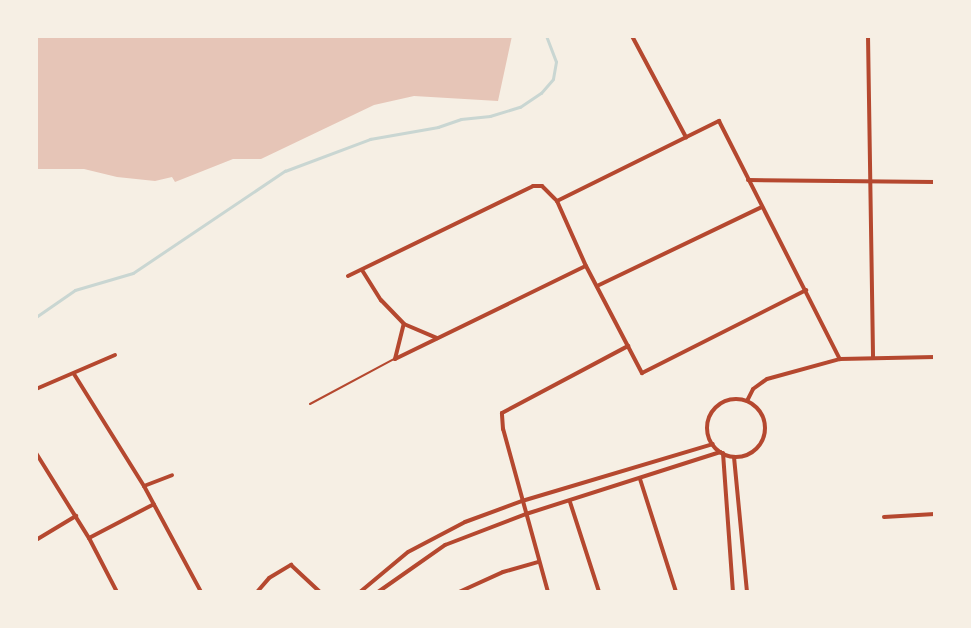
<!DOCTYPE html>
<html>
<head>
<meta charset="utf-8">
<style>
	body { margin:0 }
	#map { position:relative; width:971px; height:628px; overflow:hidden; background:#f6efe4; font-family:Mulish,sans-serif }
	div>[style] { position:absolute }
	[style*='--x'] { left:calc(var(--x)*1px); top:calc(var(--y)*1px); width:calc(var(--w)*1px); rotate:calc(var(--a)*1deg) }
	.stream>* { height:2.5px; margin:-1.25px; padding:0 1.25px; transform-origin:1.25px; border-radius:1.25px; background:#c9d6d2 }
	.building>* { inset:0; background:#e6c5b7 }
	.service>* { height:2px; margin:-1px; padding:0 1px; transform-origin:1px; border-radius:1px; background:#b5482f }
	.minor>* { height:4px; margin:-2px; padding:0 2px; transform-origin:2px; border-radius:2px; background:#b5482f }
	.minor>.ring { margin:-2px; padding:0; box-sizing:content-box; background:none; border:4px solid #b5482f; border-radius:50% }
	span { translate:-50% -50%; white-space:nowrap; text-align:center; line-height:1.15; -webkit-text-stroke:5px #f6efe4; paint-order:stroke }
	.frame { position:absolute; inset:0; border:38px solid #f6efe4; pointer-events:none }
</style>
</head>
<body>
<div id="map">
	<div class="stream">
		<div style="--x:36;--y:317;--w:47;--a:-34.7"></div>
		<div style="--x:75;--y:290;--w:60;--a:-16.3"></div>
		<div style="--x:133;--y:273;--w:183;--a:-33.9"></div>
		<div style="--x:285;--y:171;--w:91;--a:-20.6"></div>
		<div style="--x:370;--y:139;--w:69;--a:-10"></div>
		<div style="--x:438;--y:127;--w:24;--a:-19"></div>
		<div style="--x:461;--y:119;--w:29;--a:-6"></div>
		<div style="--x:490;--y:116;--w:31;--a:-17"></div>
		<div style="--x:520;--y:107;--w:25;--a:-34"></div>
		<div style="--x:541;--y:93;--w:18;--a:-49"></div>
		<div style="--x:553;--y:79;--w:17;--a:-80"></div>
		<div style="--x:556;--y:62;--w:28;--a:-111"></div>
	</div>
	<div class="building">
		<div style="clip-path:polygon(36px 36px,512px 36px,498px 101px,414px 96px,374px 105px,261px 159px,233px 159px,175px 182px,172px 177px,155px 181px,117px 177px,84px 169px,36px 169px)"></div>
	</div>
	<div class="service">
		<div style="--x:310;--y:404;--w:95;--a:-28.2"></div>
	</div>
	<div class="minor">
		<div style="--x:632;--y:36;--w:115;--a:61.9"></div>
		<div style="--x:868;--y:36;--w:321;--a:89.1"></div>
		<div style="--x:748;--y:180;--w:187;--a:0.6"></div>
		<div style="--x:557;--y:201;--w:181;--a:-26.3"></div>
		<div style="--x:719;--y:121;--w:267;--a:63.1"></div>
		<div style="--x:362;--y:270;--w:36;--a:58"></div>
		<div style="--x:381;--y:300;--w:33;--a:46"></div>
		<div style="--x:404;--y:324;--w:36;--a:23"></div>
		<div style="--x:348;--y:276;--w:206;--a:-25.9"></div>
		<div style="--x:533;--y:186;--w:9;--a:0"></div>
		<div style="--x:542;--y:186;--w:21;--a:45"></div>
		<div style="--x:557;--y:201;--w:71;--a:66"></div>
		<div style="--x:586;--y:266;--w:121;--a:62.4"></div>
		<div style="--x:642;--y:373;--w:184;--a:-26.8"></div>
		<div style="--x:597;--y:286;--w:183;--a:-25.6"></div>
		<div style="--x:395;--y:359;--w:212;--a:-26"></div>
		<div style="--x:395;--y:359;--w:36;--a:-76"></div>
		<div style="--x:74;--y:374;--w:132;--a:58"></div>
		<div style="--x:144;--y:486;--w:120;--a:61.7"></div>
		<div style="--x:36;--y:389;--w:86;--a:-23.3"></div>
		<div class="ring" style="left:707px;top:399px;width:54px;height:54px"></div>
		<div style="--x:747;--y:401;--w:13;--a:-63"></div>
		<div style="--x:753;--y:389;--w:17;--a:-36"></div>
		<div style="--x:767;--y:379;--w:76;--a:-15.3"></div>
		<div style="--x:840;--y:359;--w:95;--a:-1.2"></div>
		<div style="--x:36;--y:453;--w:100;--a:58.1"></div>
		<div style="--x:89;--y:538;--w:61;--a:62.6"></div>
		<div style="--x:723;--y:453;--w:139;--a:85.9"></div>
		<div style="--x:734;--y:457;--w:136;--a:84.5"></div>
		<div style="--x:640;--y:479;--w:119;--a:72.3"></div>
		<div style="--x:144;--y:486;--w:30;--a:-21"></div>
		<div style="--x:570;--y:502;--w:95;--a:72.1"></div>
		<div style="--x:884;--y:517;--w:51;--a:-3.4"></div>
		<div style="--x:89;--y:538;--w:73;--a:-27.6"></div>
		<div style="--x:36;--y:540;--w:47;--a:-31"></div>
		<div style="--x:257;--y:592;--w:18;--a:-49"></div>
		<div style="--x:269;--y:578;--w:26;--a:-31"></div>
		<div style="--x:291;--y:565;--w:40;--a:43"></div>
		<div style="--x:360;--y:592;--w:62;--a:-39.8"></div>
		<div style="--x:408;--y:552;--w:64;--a:-27.8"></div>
		<div style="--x:465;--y:522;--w:61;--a:-20.2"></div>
		<div style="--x:522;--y:501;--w:199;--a:-16.6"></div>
		<div style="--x:378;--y:592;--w:82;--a:-35"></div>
		<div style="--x:445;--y:545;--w:87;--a:-20.9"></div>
		<div style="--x:526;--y:514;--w:204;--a:-17.7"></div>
		<div style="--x:459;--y:592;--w:48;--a:-24.4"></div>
		<div style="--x:503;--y:572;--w:37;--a:-16"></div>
		<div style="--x:548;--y:592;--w:169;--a:-105.4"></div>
		<div style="--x:503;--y:429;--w:16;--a:-94"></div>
		<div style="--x:502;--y:413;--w:143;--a:-28"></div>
	</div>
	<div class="frame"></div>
</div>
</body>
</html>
